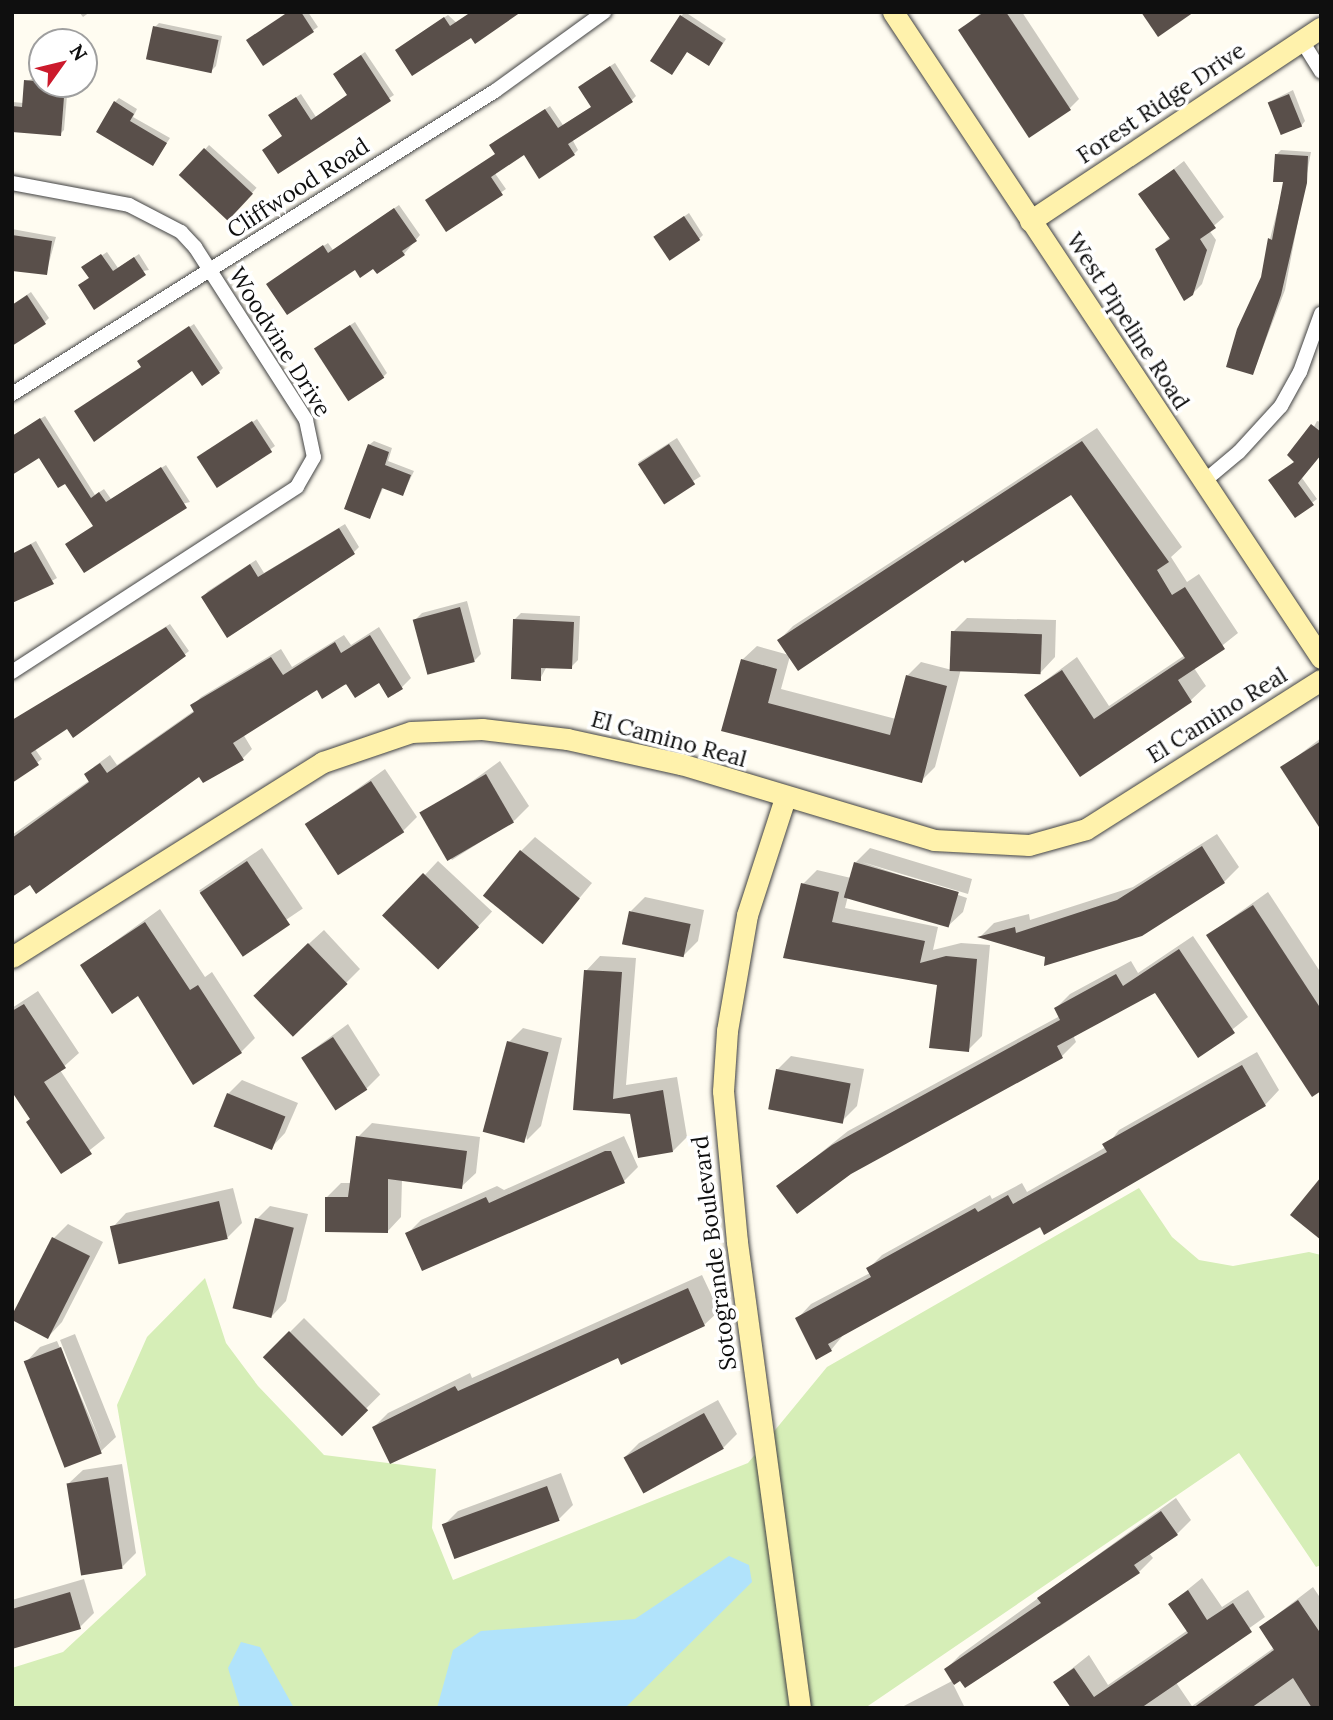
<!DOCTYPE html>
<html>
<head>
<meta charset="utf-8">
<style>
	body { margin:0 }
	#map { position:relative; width:1333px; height:1720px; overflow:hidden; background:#fffcf1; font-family:Lora,serif }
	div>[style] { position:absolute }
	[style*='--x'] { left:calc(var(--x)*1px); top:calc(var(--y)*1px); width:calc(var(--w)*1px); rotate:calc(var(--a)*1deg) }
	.green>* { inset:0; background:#d6eeb7 }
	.water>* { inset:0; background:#b1e3fb }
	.shadow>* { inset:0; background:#0003; transform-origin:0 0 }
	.building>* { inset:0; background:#594f4a; transform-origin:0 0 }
	.roads { filter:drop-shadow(0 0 2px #424242) drop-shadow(0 0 2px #424242) }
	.street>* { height:14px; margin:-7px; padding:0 7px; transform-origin:7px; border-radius:7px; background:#fff }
	.secondary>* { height:21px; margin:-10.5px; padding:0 10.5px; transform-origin:10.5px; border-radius:10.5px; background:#fff2ac }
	span { translate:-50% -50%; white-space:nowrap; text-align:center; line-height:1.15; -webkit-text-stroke:7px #fff; paint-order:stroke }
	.street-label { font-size:23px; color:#0f0f0f }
	.frame { position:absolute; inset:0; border:14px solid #0f0f0f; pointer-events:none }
	.north { position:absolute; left:28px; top:28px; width:70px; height:70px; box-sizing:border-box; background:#fff; border:2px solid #9f9f9f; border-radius:50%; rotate:56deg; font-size:19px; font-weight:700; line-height:28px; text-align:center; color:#0f0f0f }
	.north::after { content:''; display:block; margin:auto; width:24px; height:32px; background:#cc1a2c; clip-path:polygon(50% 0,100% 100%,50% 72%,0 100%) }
</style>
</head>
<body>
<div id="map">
	<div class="green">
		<div style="clip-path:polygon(1139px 1188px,1172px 1237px,1199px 1260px,1233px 1266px,1309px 1252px,1321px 1255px,1321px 1565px,1316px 1567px,1239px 1453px,865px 1708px,12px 1708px,12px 1668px,63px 1652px,146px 1575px,117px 1405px,147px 1337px,205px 1278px,226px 1343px,258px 1386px,324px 1455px,436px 1469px,432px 1528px,453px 1580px,748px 1463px,827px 1367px)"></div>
	</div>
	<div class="water">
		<div style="clip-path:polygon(729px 1556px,749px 1565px,752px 1582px,625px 1708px,437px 1708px,453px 1650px,481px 1631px,635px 1619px)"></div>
		<div style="clip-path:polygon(241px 1642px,260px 1647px,294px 1708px,240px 1708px,228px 1668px)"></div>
	</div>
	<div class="shadow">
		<div style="clip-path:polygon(79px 12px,90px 12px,83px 17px)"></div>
		<div style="clip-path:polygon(289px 12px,308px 12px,318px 27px,263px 64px)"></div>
		<div style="clip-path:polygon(685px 12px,726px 39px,713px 59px,681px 16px)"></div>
		<div style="clip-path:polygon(982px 12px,1022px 12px,1079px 99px,1070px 108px,960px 30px)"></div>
		<div style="clip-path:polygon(448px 15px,471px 36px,397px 50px,401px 46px)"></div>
		<div style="clip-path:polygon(159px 23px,222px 36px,216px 66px,212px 70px,155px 27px)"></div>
		<div style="clip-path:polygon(365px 52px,394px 95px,278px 172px,284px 136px,275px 111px,301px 94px,316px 117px,349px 95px,339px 70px)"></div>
		<div style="clip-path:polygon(615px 63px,636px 96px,632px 100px,572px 139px,578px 150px,574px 154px,525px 153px,494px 172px,506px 189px,446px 230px,496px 153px,491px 145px,495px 141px,550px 106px,563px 125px,593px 106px,584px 83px)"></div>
		<div style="clip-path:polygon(42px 64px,42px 84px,68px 84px,64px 130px,60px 134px,12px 128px,12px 102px,24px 103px,26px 81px,38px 77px)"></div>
		<div style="clip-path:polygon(1293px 90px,1305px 121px,1301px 126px,1269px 102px)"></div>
		<div style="clip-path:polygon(119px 98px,137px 109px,133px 117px,170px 138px,153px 164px,115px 102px)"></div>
		<div style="left:209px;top:145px;width:64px;height:41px;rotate:42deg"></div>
		<div style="clip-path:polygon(1281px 150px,1311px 152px,1285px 290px,1253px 373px,1270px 239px,1285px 180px,1276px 155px)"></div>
		<div style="clip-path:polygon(1184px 161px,1224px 217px,1209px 230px,1216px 240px,1202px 284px,1192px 294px,1158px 249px,1170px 237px,1140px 195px)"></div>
		<div style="clip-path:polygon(399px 205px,420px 235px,404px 254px,374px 267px,273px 280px,328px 243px,333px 250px)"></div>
		<div style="clip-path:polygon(689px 213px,703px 235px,699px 239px,660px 233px)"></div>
		<div style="clip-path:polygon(12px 229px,56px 237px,46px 274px,12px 269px)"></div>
		<div style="clip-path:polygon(107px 252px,118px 268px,139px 254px,149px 270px,84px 281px,90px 277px,86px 266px)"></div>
		<div style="clip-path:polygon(31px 292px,49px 318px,45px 322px,12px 305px)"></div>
		<div style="clip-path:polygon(355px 322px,387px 373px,383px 377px,320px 345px)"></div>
		<div style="clip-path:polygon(194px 324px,223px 368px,219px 372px,144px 357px)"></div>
		<div style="clip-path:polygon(45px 416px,95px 495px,104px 489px,111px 499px,166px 465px,190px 502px,94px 526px,66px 481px,12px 436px)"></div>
		<div style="clip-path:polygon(257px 419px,275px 446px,218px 486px,204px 454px)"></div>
		<div style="clip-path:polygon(1317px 421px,1321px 422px,1321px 453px,1302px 478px,1317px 499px,1295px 516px,1296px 461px)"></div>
		<div style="clip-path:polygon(1097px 428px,1182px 547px,1171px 557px,1187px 582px,1199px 574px,1238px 633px,1194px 668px,1206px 686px,1191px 700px,1080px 775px,1026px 695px,1077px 657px,1109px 706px,1185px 655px,1071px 493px,790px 656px,781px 689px,896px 719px,907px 676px,921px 662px,952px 670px,953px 632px,967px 618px,1056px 620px,1055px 657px,1041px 672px,961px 669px,935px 767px,921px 781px,723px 730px,742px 660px,757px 646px,789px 655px,779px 640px,793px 626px)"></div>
		<div style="left:677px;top:438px;width:45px;height:46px;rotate:58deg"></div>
		<div style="clip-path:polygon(374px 441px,392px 448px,388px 461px,414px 471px,403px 494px,384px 486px,370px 517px,369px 445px)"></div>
		<div style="clip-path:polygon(345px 524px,359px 547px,354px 552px,228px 636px,203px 597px,208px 591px,256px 560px,264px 573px)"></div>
		<div style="clip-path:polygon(36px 541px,57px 578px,12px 603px,12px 554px)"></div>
		<div style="clip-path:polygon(467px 601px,481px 654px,474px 661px,415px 620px,422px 613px)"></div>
		<div style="clip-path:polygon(521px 613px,580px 616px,578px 660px,571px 667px,547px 666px,540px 679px,514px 620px)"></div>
		<div style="clip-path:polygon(170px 624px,189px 651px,184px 655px,74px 735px,68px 726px,35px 749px,42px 759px,12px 781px,12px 721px)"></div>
		<div style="clip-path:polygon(379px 627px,411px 678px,402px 687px,389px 696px,379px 681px,317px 688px,243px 734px,252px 749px,243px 758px,203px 780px,200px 775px,12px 894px,12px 835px,90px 780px,86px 775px,95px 766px,110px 755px,117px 765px,195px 710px,192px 706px,201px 697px,281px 649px,292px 667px,344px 635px,351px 645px)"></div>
		<div style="clip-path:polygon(1321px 738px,1321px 827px,1282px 768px)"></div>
		<div style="clip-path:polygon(500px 761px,529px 806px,515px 820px,452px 860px,424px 816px)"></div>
		<div style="clip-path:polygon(385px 769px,417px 817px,403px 831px,307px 825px)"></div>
		<div style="clip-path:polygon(1217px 834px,1239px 867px,1224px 882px,1141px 934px,1047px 956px,981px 936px,994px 923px,1029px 914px,1030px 920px,1133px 887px)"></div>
		<div style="clip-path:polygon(535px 837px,592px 883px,543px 942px,521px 851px)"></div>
		<div style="left:262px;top:848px;width:73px;height:76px;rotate:56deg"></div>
		<div style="clip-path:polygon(870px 848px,972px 879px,968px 894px,862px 862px,967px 898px,963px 912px,948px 926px,848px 896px,845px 908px,938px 927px,933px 950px,961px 943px,990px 945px,982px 1036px,968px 1050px,939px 983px,785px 957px,803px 884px,817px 870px,851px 878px,855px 863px)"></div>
		<div style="left:438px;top:861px;width:74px;height:76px;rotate:43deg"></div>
		<div style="clip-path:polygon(1268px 892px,1321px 973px,1321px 1089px,1208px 935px)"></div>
		<div style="clip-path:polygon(645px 897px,704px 910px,698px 941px,684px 955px,631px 911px)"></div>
		<div style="clip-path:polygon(160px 909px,205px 977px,212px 972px,255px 1038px,241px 1052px,82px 965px)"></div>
		<div style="clip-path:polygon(324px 930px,360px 969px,346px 983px,268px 981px)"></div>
		<div style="clip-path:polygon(1193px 936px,1248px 1017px,1199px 1056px,1156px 990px,1073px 1035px,1076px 1042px,1062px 1056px,850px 1172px,779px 1186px,848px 1131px,1060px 1016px,1056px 1008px,1070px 994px,1131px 961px,1138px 973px)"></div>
		<div style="clip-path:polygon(600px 956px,636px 958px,626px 1085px,677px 1077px,687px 1137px,673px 1151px,632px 1113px,575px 1108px,586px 971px)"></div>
		<div style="clip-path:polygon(38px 991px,79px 1053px,60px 1070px,105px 1138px,62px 1172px,12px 1088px,12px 1008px)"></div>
		<div style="clip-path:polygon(348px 1024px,380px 1075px,366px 1089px,303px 1057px)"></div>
		<div style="clip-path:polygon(523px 1028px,562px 1038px,541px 1126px,527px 1140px,509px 1042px)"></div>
		<div style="clip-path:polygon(1257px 1052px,1279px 1090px,1265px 1105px,844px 1334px,831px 1350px,797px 1319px,811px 1304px,870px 1273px,868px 1269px,882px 1255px,990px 1195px,992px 1199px,1022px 1183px,1027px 1192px,1106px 1147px,1119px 1130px)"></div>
		<div style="clip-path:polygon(791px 1056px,864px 1069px,857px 1106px,843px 1120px,777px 1070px)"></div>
		<div style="clip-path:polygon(242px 1080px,298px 1103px,285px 1133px,271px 1148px,228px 1094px)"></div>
		<div style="clip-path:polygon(372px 1123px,480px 1137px,476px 1173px,461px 1187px,402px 1179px,401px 1217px,387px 1232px,327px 1197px,341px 1183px,352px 1183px,358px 1137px)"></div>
		<div style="clip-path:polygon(624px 1136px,638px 1167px,624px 1181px,407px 1234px,421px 1220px,497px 1186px,504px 1190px)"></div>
		<div style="clip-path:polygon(233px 1188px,242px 1223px,228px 1237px,112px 1228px,126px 1213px)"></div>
		<div style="clip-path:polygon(270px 1206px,308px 1214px,286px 1301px,272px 1316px,256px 1220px)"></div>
		<div style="clip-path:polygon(68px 1224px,103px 1242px,62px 1322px,48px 1337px,54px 1238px)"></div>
		<div style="clip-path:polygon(702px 1275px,719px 1311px,704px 1325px,618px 1356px,374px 1427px,388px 1413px,470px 1373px,472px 1378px)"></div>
		<div style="left:304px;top:1318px;width:108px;height:55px;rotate:45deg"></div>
		<div style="clip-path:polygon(75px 1334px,116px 1437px,101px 1451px,66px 1465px,26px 1362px,40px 1347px,57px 1341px,102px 1446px,60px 1340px)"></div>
		<div style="clip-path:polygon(718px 1400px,737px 1434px,723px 1448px,625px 1457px,639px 1443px)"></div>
		<div style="clip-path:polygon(122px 1464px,136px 1553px,122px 1567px,68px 1484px,83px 1470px)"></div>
		<div style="clip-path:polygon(561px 1473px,573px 1505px,559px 1519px,444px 1525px,458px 1511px)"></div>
		<div style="clip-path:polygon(1176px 1498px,1191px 1520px,1177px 1534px,1149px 1553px,1153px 1558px,1139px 1572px,1059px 1627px,1057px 1624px,953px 1684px,965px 1708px,900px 1708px,954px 1680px,946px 1669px,960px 1655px)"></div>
		<div style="clip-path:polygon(1202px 1578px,1222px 1607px,1248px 1590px,1265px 1617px,1175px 1681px,1192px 1706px,1275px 1647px,1261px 1627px,1313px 1587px,1321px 1599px,1321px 1708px,1073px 1708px,1055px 1682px,1089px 1655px,1108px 1685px,1188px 1630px,1170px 1604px)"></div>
		<div style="clip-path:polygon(84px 1579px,94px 1613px,80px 1627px,12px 1647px,12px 1600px)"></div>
	</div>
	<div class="building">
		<div style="clip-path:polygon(288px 12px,301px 12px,314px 32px,263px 66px,246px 40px)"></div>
		<div style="clip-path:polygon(471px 12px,521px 12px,475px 44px,471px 38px,412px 76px,395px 50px,444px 17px,450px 26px)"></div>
		<div style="clip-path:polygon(984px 12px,1006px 12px,1071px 110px,1029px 138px,958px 30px)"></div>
		<div style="clip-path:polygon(1141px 12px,1194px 12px,1158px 37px)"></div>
		<div style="clip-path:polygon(680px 15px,723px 43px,709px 66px,687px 52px,672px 75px,650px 61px)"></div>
		<div style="left:153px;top:26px;width:67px;height:34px;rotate:12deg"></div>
		<div style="clip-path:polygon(361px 55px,391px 101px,278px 174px,262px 150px,282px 136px,268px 115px,296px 97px,311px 120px,347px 95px,333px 74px)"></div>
		<div style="clip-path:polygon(610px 66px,633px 102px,568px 144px,575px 155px,539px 179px,524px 155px,491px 177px,503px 195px,446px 232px,425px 200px,495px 154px,489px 145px,545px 109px,558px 128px,591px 107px,578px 87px)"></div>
		<div style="clip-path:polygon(24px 80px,65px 84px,61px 136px,12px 132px,12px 106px,22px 107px)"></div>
		<div style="left:1289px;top:94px;width:35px;height:23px;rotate:68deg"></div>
		<div style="clip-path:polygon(114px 101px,134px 114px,130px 121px,167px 143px,153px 166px,96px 132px)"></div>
		<div style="left:204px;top:148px;width:67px;height:37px;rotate:43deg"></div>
		<div style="clip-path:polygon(1275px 154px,1308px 156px,1307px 183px,1281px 295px,1253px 375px,1226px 367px,1237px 329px,1261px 277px,1268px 238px,1272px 240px,1283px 182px,1273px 182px)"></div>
		<div style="clip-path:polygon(1174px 169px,1216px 228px,1200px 239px,1207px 250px,1193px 295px,1184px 301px,1155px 249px,1170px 239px,1138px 194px)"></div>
		<div style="clip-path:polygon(394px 208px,417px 241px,402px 251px,405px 255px,377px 274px,373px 269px,360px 278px,355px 270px,287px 315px,266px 284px,323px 245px,328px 253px)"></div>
		<div style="left:684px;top:216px;width:29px;height:37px;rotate:56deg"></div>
		<div style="clip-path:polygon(12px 235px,52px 241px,47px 275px,12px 271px)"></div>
		<div style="clip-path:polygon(101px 254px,113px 271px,134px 257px,146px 275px,94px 310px,78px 285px,89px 278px,81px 267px)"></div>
		<div style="clip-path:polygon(27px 295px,46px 324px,12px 346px,12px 305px)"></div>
		<div style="left:350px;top:325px;width:63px;height:43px;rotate:57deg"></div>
		<div style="clip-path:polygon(189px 326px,220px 373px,202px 386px,192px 371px,94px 442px,74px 411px,141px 367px,137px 361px)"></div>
		<div style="clip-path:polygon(40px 418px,91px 498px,99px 492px,106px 502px,161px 467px,187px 508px,84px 573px,65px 544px,93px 526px,65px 484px,58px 488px,39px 458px,12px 475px,12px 436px)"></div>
		<div style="left:252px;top:421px;width:37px;height:66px;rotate:57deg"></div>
		<div style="clip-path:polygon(1311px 424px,1321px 432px,1321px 455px,1298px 483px,1314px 505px,1295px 518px,1268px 480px,1294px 462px,1287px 455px)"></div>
		<div style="clip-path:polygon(1082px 441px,1169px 562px,1157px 570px,1172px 595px,1185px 587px,1225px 649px,1178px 680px,1192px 702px,1080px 777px,1024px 695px,1062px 670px,1094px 719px,1185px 658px,1071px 495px,965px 563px,963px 560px,798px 671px,777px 640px)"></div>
		<div style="clip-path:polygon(368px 444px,389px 452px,385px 465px,411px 475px,403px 496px,382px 488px,370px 519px,344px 509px)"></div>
		<div style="left:669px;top:444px;width:48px;height:37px;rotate:57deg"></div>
		<div style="clip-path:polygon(339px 528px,355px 554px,227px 638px,201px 597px,250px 564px,258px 577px)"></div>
		<div style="clip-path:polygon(31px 544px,54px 584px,12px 603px,12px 554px)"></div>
		<div style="left:460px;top:607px;width:57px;height:49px;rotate:75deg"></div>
		<div style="clip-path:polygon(513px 619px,574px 622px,572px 669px,541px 668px,541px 681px,511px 679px)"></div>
		<div style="clip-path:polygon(166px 627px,186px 656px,73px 738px,67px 729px,31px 753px,39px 765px,12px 783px,12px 720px)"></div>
		<div style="left:951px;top:631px;width:91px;height:40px;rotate:2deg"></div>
		<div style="clip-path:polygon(370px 635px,403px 689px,388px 698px,379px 683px,355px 698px,346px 684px,322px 699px,317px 690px,233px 743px,244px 760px,203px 783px,199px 777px,36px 894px,30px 885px,12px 897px,12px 838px,89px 782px,84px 774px,100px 763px,107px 773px,194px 712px,190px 705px,271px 657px,283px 675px,335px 642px,341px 653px)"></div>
		<div style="clip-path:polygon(741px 659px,777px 669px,768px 703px,890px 735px,906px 675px,947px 686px,922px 783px,721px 731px)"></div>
		<div style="clip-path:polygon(1321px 741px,1321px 830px,1280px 767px)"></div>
		<div style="left:486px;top:774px;width:56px;height:77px;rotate:60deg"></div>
		<div style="left:371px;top:781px;width:61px;height:79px;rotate:57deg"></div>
		<div style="clip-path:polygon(1202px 846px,1225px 883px,1142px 936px,1044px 966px,1045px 957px,977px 937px,1015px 927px,1016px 933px,1117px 900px)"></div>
		<div style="left:520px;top:850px;width:77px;height:59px;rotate:39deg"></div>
		<div style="left:247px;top:861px;width:77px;height:57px;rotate:56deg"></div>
		<div style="left:854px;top:862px;width:109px;height:37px;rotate:16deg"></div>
		<div style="left:423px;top:873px;width:78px;height:59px;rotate:44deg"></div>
		<div style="clip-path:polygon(801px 883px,839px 892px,832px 922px,925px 941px,920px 963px,946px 956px,977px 959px,969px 1052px,929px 1048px,937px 985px,783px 958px)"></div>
		<div style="clip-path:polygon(1253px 905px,1321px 1009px,1321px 1091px,1312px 1097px,1206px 935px)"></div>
		<div style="left:629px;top:911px;width:63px;height:34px;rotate:12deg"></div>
		<div style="clip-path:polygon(145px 922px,190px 990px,198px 985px,242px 1053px,193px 1085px,138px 996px,112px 1014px,80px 965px)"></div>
		<div style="left:308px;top:943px;width:57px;height:76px;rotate:46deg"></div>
		<div style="clip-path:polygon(1179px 949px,1235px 1033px,1198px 1058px,1155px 993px,1057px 1046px,1063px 1058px,851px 1174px,797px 1214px,776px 1186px,832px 1145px,1060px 1020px,1054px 1008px,1116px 974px,1123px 986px)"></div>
		<div style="clip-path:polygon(584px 970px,622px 972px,613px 1099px,663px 1090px,673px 1152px,638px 1158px,630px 1114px,573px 1110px)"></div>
		<div style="clip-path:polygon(24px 1004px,66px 1068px,44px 1082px,92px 1154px,61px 1174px,26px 1122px,30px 1119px,12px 1092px,12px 1011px)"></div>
		<div style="left:333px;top:1037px;width:63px;height:38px;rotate:57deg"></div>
		<div style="left:507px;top:1041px;width:43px;height:94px;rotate:15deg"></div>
		<div style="clip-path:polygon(1242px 1065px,1266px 1106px,1044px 1235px,1040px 1227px,828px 1344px,832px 1351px,816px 1360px,795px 1318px,871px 1277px,866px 1268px,975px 1208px,978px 1212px,1008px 1195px,1013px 1204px,1107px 1152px,1102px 1144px)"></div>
		<div style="left:776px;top:1069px;width:76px;height:41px;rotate:11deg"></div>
		<div style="left:227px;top:1093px;width:63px;height:36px;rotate:22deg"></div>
		<div style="clip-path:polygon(356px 1136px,467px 1151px,462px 1189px,388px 1179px,388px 1233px,325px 1232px,325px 1197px,348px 1197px)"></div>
		<div style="clip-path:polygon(605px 1151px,611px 1151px,625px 1183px,422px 1271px,405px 1233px,486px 1197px,489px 1203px)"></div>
		<div style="clip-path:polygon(1321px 1177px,1321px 1240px,1290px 1215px)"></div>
		<div style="left:219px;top:1201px;width:39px;height:112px;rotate:77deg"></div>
		<div style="left:255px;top:1218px;width:40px;height:93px;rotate:14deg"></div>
		<div style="clip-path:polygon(52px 1237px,90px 1256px,48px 1339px,12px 1320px,12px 1315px)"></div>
		<div style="clip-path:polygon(688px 1288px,705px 1326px,621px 1365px,618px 1358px,390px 1464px,372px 1427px,455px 1386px,458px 1391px)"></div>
		<div style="left:289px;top:1331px;width:112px;height:37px;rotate:45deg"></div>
		<div style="left:61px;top:1347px;width:114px;height:40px;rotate:69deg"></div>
		<div style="left:704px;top:1413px;width:41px;height:92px;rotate:61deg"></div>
		<div style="left:108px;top:1477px;width:93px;height:42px;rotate:81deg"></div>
		<div style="left:547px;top:1486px;width:37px;height:112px;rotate:70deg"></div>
		<div style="clip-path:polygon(1161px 1511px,1178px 1535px,1134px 1565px,1140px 1573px,965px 1688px,960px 1681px,954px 1685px,944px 1669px,1041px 1603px,1037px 1598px)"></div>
		<div style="clip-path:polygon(1188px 1590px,1207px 1620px,1233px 1603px,1252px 1632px,1141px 1708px,1071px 1708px,1053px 1682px,1074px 1668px,1094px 1697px,1150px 1659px,1188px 1633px,1168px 1604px)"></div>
		<div style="clip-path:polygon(70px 1592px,81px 1629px,12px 1649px,12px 1609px)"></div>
		<div style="clip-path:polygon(1298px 1600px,1321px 1634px,1321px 1708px,1312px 1708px,1293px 1678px,1251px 1708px,1193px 1708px,1274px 1650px,1259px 1627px)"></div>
	</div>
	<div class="roads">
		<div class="street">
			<div style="--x:1302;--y:41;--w:36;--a:58"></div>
			<div style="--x:12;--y:183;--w:119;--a:10.6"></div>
			<div style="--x:129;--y:205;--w:59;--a:27.4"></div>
			<div style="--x:181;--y:232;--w:21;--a:47"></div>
			<div style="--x:195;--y:247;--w:206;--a:57.3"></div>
			<div style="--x:306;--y:420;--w:38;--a:78"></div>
			<div style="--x:314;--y:457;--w:34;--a:120"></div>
			<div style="--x:297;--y:487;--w:340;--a:147"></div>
			<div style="--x:12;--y:394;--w:570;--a:-32.1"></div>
			<div style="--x:495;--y:91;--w:135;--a:-35.9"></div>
			<div style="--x:1202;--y:483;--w:48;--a:-40"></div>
			<div style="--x:1239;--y:452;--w:62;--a:-47.6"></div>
			<div style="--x:1281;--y:406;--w:39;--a:-61"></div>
			<div style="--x:1300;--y:372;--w:62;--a:-70.1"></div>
		</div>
		<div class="secondary">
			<div style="--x:893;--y:12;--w:775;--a:56.47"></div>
			<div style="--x:1030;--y:221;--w:349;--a:-33.6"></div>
			<div style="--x:785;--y:798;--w:123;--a:108"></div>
			<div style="--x:747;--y:915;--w:118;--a:99.8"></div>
			<div style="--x:727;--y:1031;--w:60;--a:93.8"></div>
			<div style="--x:723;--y:1091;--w:152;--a:84.7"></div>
			<div style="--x:737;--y:1242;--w:470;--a:82.3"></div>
			<div style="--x:12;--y:957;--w:367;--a:-32.1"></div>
			<div style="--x:323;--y:762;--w:93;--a:-18.8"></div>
			<div style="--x:411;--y:732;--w:71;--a:-2.4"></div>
			<div style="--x:482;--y:729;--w:86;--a:6.7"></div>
			<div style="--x:567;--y:739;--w:117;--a:12.4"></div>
			<div style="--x:681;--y:764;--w:264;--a:16.7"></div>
			<div style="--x:934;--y:840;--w:95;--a:3"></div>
			<div style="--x:1029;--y:845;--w:59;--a:-15.7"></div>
			<div style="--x:1086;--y:829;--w:278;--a:-32.4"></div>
		</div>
	</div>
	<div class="street-label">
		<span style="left:1161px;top:103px;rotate:-34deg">Forest Ridge Drive</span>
		<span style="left:298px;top:188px;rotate:-33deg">Cliffwood Road</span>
		<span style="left:1128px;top:321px;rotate:57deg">West Pipeline Road</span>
		<span style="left:280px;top:342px;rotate:58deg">Woodvine Drive</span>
		<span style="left:1217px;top:715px;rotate:-32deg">El Camino Real</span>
		<span style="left:669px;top:739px;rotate:15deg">El Camino Real</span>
		<span style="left:714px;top:1253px;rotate:-97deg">Sotogrande Boulevard</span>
	</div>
	<div class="frame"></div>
	<div class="north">N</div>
</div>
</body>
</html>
